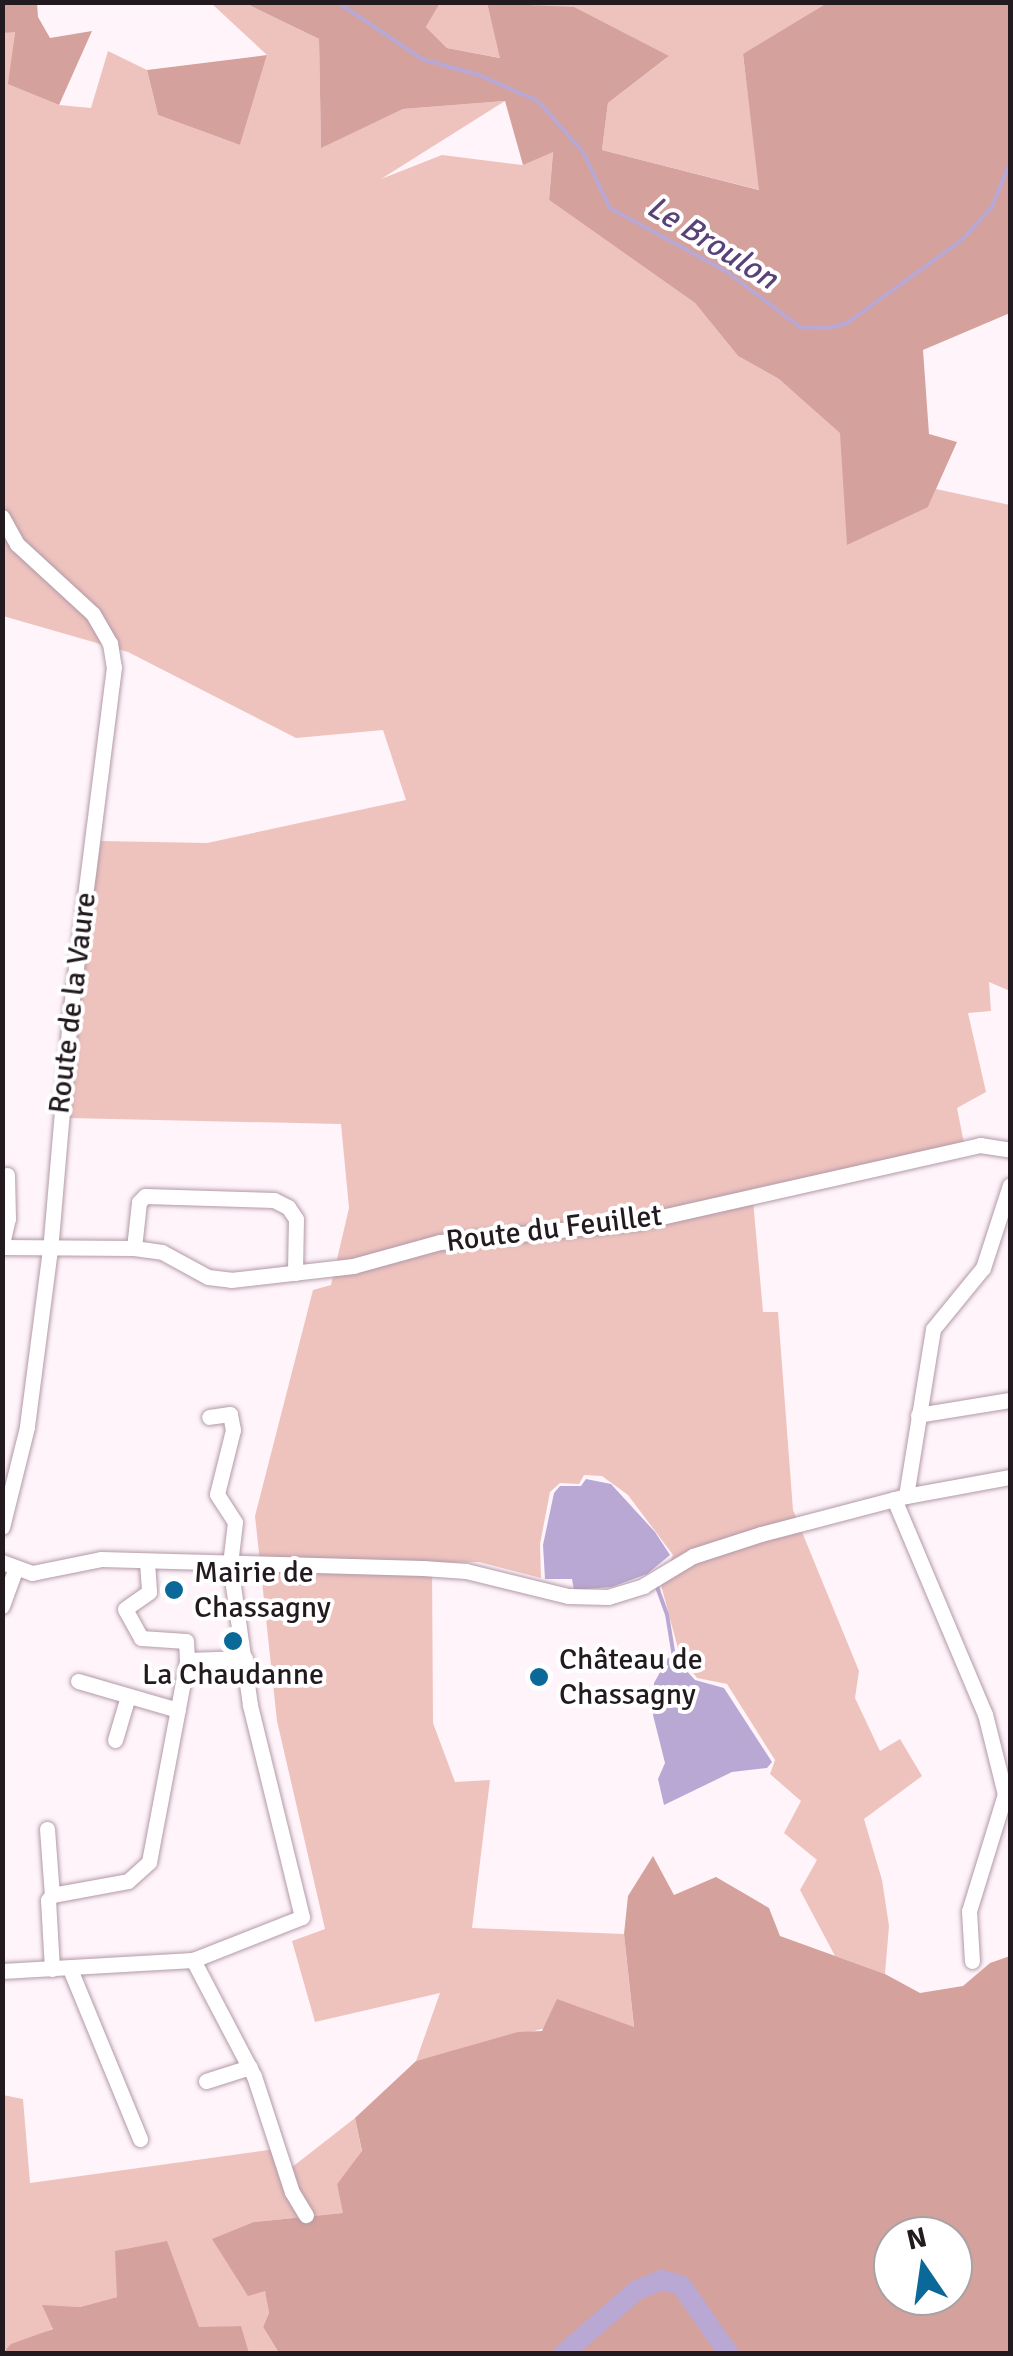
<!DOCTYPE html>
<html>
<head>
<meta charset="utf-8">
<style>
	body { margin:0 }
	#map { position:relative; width:1013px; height:2356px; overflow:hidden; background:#fff4fa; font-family:Signika,sans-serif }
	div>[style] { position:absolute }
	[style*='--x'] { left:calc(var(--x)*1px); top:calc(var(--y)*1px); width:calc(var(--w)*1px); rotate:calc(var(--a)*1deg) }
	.green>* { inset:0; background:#eec3be }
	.forest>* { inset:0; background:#d5a19c }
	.water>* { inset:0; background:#b8a8d3 }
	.stream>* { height:4px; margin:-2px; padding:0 2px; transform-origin:2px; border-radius:2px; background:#b8a8d3 }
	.river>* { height:20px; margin:-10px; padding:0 10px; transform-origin:10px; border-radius:10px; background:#b8a8d3 }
	.roads { filter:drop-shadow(0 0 2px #b299a7) drop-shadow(0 0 2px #b299a7) }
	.minor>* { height:15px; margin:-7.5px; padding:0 7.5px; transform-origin:7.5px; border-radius:7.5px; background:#fff }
	.dots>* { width:28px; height:28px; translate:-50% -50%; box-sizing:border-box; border:5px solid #fff; border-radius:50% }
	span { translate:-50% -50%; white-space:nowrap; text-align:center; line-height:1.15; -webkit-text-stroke:8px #fff; paint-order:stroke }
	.street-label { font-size:30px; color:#231a1f }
	.poi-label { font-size:30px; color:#231a1f }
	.left { translate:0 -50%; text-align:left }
	.water-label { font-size:32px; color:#594279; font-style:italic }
	.frame { position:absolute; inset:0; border:5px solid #231a1f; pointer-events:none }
	.north { position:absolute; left:873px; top:2216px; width:100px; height:100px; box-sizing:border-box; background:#fff; border:2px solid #a7a3a5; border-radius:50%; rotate:347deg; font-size:28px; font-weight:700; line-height:40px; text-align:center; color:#231a1f }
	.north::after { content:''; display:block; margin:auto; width:35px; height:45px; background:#0b6999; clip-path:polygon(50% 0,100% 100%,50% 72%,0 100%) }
</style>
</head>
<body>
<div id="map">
	<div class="green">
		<div style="clip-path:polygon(211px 3px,245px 3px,319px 39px,321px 147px,403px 109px,505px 101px,381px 179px,442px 155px,522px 165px,553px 151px,549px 200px,695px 303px,738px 356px,779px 379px,928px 507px,936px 489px,1010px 505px,1010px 991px,989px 982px,991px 1011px,968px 1013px,986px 1092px,957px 1108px,964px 1143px,752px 1189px,763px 1312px,778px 1312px,793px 1510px,859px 1671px,855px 1698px,880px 1751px,900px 1739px,922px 1776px,864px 1819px,882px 1880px,889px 1926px,885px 1974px,835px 1956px,800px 1890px,817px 1860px,784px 1833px,801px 1801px,770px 1774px,775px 1760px,727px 1684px,697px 1678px,680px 1656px,661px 1585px,673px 1555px,628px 1495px,602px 1476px,584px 1475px,579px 1484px,560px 1483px,550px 1492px,540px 1544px,541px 1578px,479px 1562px,432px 1563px,433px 1723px,455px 1782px,490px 1780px,472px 1928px,624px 1934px,634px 2028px,597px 2015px,416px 2061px,440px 1993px,315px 2022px,292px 1941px,325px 1929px,277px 1721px,255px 1516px,313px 1290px,331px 1285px,349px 1208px,341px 1124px,68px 1118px,72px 1039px,101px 841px,207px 843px,406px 800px,383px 730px,296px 738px,128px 652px,3px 616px,2px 33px,15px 31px,9px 84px,59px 105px,91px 108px,108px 51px,147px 70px,158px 115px,240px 145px,267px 55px)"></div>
		<div style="clip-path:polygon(440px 3px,487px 3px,501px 58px,447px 48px,426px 27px)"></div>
		<div style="clip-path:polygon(529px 3px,827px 3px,743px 55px,760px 190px,602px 150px,608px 103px,668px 57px)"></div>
		<div style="clip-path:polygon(3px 2095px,23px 2099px,30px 2183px,275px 2149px,282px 2175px,355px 2118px,362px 2152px,337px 2184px,344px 2213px,254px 2222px,269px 2313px,263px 2327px,279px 2353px,249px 2353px,240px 2326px,199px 2328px,117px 2297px,80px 2307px,43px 2306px,54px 2328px,3px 2351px)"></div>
	</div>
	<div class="forest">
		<div style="clip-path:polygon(2px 3px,37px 3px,38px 17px,50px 38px,92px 31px,59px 105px,8px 84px,15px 32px,3px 33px)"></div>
		<div style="clip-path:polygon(245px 3px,440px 3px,426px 27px,447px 48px,500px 58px,487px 3px,574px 7px,669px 56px,608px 103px,602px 150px,759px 190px,743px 54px,827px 3px,1010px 3px,1010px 313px,923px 350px,929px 434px,957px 442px,928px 507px,847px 545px,840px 433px,779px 379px,738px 356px,695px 303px,549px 200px,553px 152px,523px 165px,505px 101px,403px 109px,321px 148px,319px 39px)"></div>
		<div style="clip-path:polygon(267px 55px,240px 145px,158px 115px,147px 70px)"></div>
		<div style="clip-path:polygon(evenodd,653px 1856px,674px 1895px,716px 1877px,769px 1908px,780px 1936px,885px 1974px,920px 1993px,963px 1986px,990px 1963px,1010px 1956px,1010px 2353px,279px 2353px,263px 2327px,269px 2313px,265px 2291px,248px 2296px,212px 2239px,254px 2222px,343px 2213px,337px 2184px,362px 2151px,355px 2118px,416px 2061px,518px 2032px,542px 2031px,557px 1999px,634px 2027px,624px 1934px,628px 1896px,653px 1856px,893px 2236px,953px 2236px,953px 2296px,893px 2296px,893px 2236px)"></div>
		<div style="clip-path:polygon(167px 2241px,199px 2327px,241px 2326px,249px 2353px,3px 2353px,11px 2344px,53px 2329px,42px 2305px,80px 2307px,117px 2297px,115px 2251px)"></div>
	</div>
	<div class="water">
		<div style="clip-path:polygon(586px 1479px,611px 1484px,655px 1532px,670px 1555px,647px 1574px,612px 1587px,574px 1590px,572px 1579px,545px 1579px,543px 1545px,554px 1493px,560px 1486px,581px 1486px)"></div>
		<div style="clip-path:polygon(674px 1657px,695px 1680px,724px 1688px,772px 1762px,767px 1768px,732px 1772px,664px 1805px,658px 1779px,665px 1763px,653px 1715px,654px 1683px,668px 1658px)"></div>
	</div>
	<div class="stream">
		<div style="--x:337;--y:2;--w:102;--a:33.8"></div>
		<div style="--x:422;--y:59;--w:59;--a:15.7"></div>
		<div style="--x:479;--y:75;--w:64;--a:23.8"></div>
		<div style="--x:538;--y:101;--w:68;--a:48.6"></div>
		<div style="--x:583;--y:152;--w:62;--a:64.3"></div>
		<div style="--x:610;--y:208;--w:133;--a:28.7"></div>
		<div style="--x:727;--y:272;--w:91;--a:37"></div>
		<div style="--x:800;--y:327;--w:29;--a:2"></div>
		<div style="--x:829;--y:328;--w:19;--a:-16"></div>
		<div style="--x:847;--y:323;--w:142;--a:-35.8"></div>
		<div style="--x:962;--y:240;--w:45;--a:-47.7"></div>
		<div style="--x:992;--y:207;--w:48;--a:-68.2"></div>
		<div style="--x:657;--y:1587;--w:29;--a:70"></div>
		<div style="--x:667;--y:1614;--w:44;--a:80.8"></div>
	</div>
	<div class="river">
		<div style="--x:563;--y:2354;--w:98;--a:-40.9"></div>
		<div style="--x:637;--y:2290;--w:27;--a:-22"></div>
		<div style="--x:662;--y:2280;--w:20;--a:15"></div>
		<div style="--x:681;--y:2285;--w:84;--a:55.2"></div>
	</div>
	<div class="roads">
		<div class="minor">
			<div style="--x:2;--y:517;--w:31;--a:61"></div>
			<div style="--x:17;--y:544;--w:103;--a:42.6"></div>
			<div style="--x:93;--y:614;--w:34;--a:60"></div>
			<div style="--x:110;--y:643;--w:24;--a:81"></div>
			<div style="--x:114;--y:667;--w:342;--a:97.2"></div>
			<div style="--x:71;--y:1006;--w:244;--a:94.9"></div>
			<div style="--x:50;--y:1249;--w:179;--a:97.4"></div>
			<div style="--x:27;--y:1427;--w:103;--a:104"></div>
			<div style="--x:2;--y:1244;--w:26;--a:-77"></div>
			<div style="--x:8;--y:1219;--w:44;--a:-91.3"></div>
			<div style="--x:2;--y:1247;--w:132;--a:0.4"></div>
			<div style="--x:134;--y:1248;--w:28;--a:8"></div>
			<div style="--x:162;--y:1252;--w:52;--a:28.5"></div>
			<div style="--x:208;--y:1277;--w:23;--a:7"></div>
			<div style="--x:231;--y:1280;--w:123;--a:-6.5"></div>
			<div style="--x:353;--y:1266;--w:90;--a:-15.4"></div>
			<div style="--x:440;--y:1242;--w:200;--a:-5.7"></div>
			<div style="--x:639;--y:1222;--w:350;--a:-12.7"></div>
			<div style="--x:980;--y:1145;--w:30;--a:9"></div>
			<div style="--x:134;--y:1248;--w:46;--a:-83.8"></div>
			<div style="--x:139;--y:1202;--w:8;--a:-45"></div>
			<div style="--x:145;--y:1196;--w:129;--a:1.8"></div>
			<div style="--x:274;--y:1200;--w:16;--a:27"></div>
			<div style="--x:288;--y:1207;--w:14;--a:56"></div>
			<div style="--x:296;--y:1219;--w:54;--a:91.1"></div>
			<div style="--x:918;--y:1415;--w:93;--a:-9.3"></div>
			<div style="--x:906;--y:1496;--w:169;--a:-80.8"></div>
			<div style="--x:933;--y:1329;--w:79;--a:-50.7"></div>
			<div style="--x:983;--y:1268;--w:87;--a:-72"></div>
			<div style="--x:894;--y:1499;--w:233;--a:67.1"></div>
			<div style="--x:985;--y:1714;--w:82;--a:76"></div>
			<div style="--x:1005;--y:1794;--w:122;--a:107.1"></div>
			<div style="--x:969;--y:1911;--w:50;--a:86.6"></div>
			<div style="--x:2;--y:1562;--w:32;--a:20"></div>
			<div style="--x:32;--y:1573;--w:70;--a:-11.5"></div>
			<div style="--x:101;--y:1559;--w:322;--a:1.6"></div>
			<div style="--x:423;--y:1568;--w:43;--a:4"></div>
			<div style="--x:466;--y:1571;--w:105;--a:13.8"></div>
			<div style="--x:568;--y:1596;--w:40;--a:1.4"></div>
			<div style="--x:608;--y:1597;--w:37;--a:-17"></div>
			<div style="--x:643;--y:1586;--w:58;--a:-31"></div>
			<div style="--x:693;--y:1556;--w:71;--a:-17.9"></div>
			<div style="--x:761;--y:1534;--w:150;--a:-14.7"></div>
			<div style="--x:906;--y:1496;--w:106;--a:-10.4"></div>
			<div style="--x:147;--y:1562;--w:30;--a:86"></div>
			<div style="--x:149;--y:1592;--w:29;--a:145"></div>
			<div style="--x:125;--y:1609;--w:33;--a:61"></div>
			<div style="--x:141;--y:1638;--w:45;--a:3.8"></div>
			<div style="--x:186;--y:1641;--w:19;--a:87"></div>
			<div style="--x:2;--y:1606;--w:38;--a:-70"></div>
			<div style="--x:78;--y:1681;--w:104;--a:16.2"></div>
			<div style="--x:115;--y:1740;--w:46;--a:-73.5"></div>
			<div style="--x:47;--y:1829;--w:66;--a:85.7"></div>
			<div style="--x:193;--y:1960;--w:131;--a:62.3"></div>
			<div style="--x:254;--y:2076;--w:122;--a:71.9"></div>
			<div style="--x:292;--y:2192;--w:27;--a:59"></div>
			<div style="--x:52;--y:1969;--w:69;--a:-93.3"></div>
			<div style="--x:48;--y:1900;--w:6;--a:-51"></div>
			<div style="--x:52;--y:1895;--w:77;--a:-10.4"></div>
			<div style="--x:128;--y:1881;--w:28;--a:-42"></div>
			<div style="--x:149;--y:1862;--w:206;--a:-79.3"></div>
			<div style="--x:187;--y:1660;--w:58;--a:-2"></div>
			<div style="--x:70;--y:1969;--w:184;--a:67.6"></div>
			<div style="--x:2;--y:1971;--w:191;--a:-3.3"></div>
			<div style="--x:193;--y:1960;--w:117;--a:-21.5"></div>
			<div style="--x:302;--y:1917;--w:218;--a:-103.8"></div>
			<div style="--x:250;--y:1705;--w:142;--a:-98.1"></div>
			<div style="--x:230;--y:1564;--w:42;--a:-83.2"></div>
			<div style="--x:235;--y:1522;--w:33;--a:-123"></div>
			<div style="--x:217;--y:1494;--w:66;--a:-76"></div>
			<div style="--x:233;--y:1430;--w:16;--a:-101"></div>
			<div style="--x:230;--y:1414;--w:21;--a:172"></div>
			<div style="--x:206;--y:2081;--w:46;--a:-17.7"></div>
		</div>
	</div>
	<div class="dots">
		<div style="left:174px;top:1590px;background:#0b6999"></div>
		<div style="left:233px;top:1641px;background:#0b6999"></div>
		<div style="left:539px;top:1677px;background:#0b6999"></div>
	</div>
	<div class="street-label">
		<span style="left:73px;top:1003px;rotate:-83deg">Route de la Vaure</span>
		<span style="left:554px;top:1229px;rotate:-7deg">Route du Feuillet</span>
	</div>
	<div class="poi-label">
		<span class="left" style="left:194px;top:1590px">Mairie de<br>Chassagny</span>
		<span class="left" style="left:559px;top:1677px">Château de<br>Chassagny</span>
		<span style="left:233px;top:1675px">La Chaudanne</span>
	</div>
	<div class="water-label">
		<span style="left:712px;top:243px;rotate:32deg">Le Broulon</span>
	</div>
	<div class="frame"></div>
	<div class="north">N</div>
</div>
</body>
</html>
